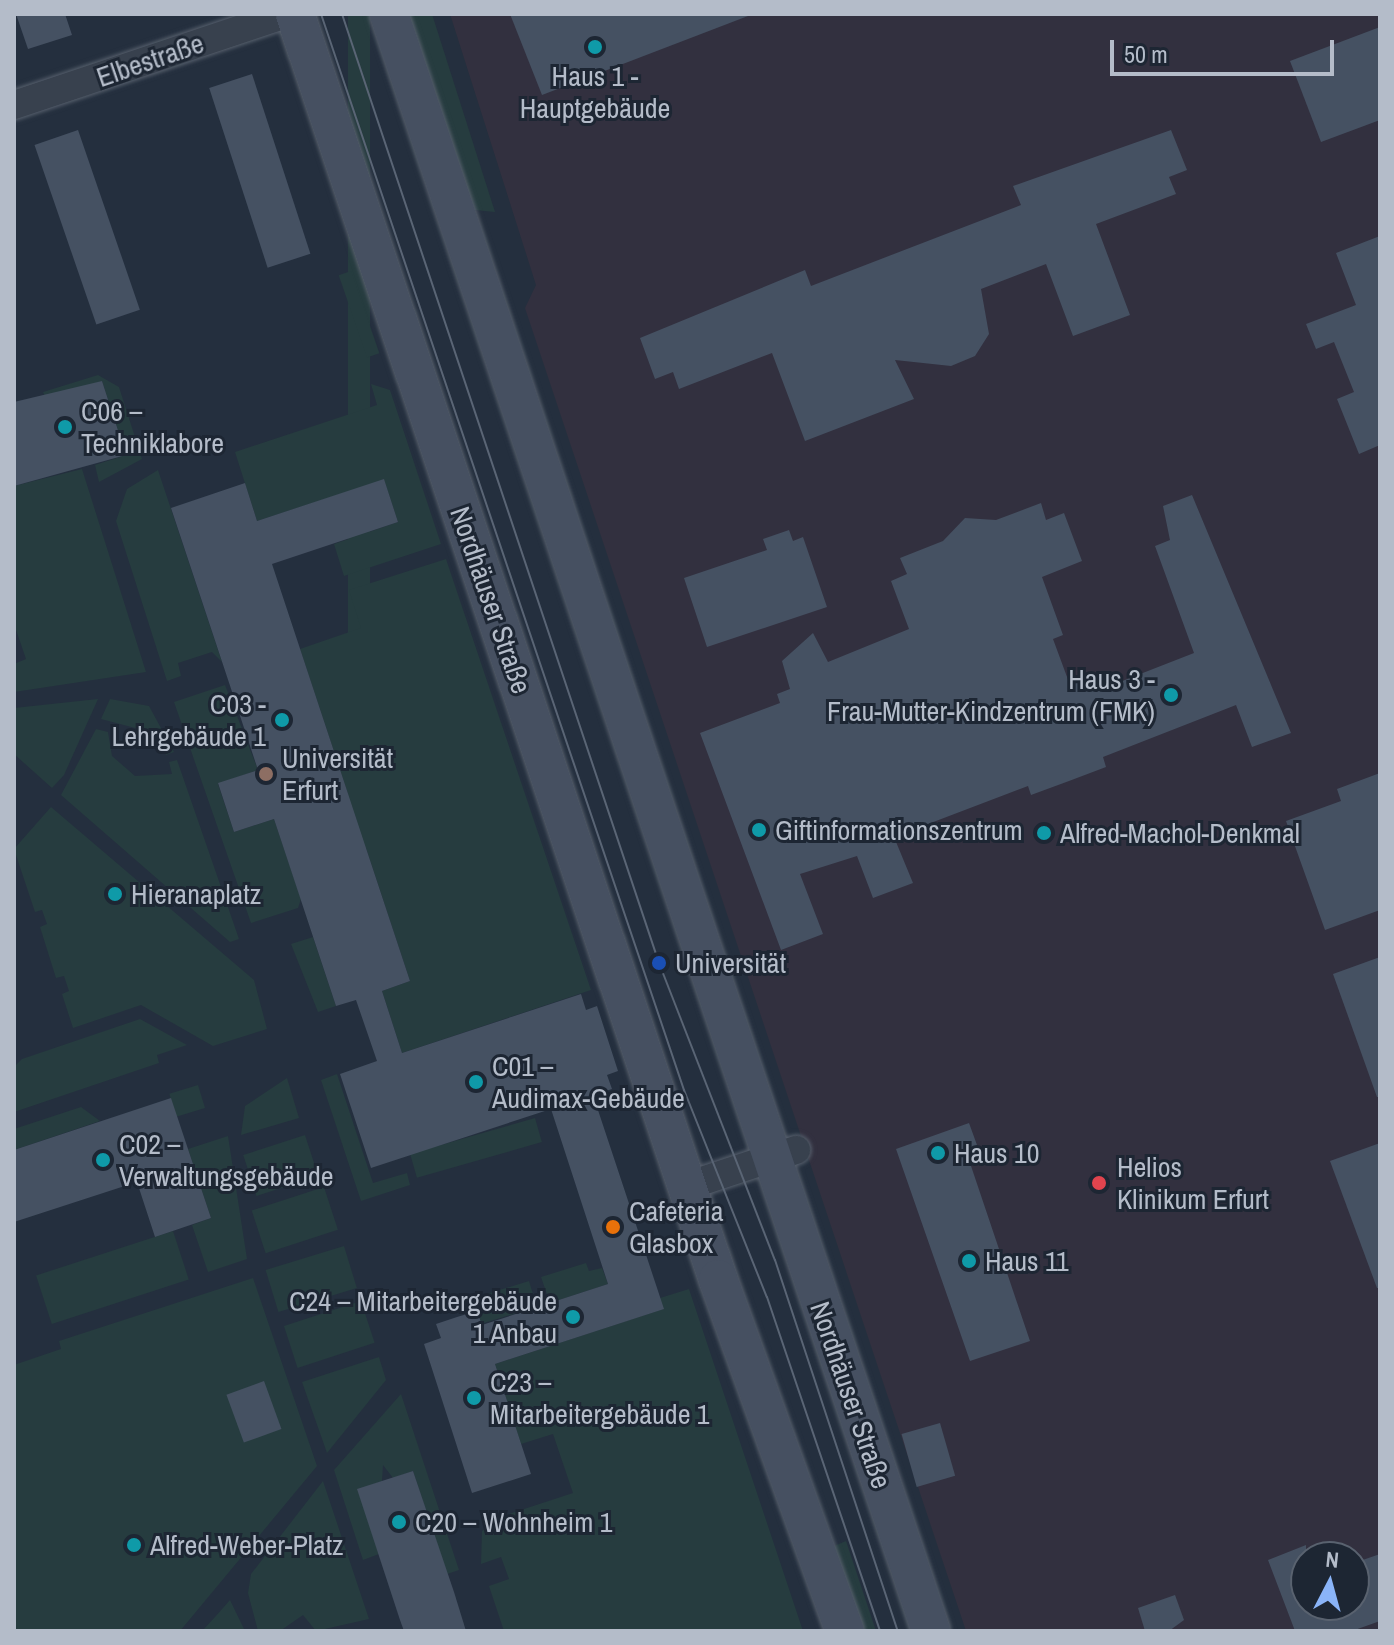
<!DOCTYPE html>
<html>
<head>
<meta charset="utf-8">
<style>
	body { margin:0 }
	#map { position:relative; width:1394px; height:1645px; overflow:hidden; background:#242f3e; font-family:"Archivo Narrow",sans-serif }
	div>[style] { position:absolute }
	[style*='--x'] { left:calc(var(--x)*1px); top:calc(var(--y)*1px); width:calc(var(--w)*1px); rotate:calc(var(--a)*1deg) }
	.medical>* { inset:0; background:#32303f }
	.green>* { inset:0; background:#263c3f; transform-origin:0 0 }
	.building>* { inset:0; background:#455162; transform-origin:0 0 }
	.roads { filter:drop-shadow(0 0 2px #565f6c) drop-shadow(0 0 2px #565f6c) }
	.minor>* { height:28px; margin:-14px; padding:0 14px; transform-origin:14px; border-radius:14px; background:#38414e }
	.secondary>* { height:38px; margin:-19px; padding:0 19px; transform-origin:19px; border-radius:19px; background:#465061 }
	.tram>* { height:2px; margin:-1px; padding:0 1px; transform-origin:1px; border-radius:1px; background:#5a6575 }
	.dots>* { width:22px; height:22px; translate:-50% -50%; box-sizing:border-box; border:4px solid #1d2633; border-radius:50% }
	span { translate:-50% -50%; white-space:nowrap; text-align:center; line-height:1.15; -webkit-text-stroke:6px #1d2633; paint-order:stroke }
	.street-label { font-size:28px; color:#b4bcc9 }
	.poi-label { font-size:28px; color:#b4bcc9 }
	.left { translate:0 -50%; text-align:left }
	.right { translate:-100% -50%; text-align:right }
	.frame { position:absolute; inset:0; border:16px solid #b4bcc9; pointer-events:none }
	.north { position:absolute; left:1290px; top:1541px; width:80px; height:80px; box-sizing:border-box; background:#1d2633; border:2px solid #59626f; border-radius:50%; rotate:6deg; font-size:22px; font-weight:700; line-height:32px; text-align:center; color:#b4bcc9 }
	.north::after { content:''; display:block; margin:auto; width:28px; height:36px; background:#8ab4f8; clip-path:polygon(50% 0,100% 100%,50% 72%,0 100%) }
	.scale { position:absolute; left:1110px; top:40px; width:224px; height:36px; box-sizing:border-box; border:4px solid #b4bcc9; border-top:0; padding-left:10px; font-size:24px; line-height:28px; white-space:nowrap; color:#b4bcc9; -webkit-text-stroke:6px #1d2633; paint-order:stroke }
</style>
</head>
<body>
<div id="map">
	<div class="medical">
		<div style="clip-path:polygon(evenodd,450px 14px,1380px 14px,1380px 1631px,966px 1631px,525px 308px,536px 285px,450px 14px,1306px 1557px,1354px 1557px,1354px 1605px,1306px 1605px,1306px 1557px)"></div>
	</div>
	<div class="green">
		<div style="left:348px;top:14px;width:22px;height:834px"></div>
		<div style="clip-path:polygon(405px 14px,432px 14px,495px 212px,475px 210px)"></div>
		<div style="left:351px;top:271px;width:87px;height:13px;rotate:71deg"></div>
		<div style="clip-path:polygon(98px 375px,119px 387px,142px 459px,99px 482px,95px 465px,126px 455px,102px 381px,46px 399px,43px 392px)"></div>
		<div style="clip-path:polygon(371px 384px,390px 390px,441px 544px,344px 576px,334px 544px,398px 522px,384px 480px,257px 521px,235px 452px,377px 405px)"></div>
		<div style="clip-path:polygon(82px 469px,146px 672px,14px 692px,14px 664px,26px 659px,14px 624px,14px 486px)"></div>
		<div style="clip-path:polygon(158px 470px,222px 662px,212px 652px,178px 663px,181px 676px,167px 681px,116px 521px,127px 489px)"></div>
		<div style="clip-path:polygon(446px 559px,591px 990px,402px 1053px,382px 991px,410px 981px,300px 649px,361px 628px,349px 590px)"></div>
		<div style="clip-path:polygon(225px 685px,258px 770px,218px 784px,234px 832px,274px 819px,301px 899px,298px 908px,251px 923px,174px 702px)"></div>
		<div style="clip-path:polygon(98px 699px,64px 775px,52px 788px,14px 754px,14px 708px)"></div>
		<div style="clip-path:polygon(110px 699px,149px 706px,174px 752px,166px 755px,158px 734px,101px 719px)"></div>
		<div style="clip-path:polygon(96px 729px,108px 732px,112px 756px,135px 776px,172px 774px,169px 762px,177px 760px,239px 939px,230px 942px,61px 795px)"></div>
		<div style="clip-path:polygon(51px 807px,254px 980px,267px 1029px,213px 1046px,141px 1005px,73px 1028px,62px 994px,69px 991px,64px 976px,56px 978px,40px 927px,47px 924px,42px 910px,35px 912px,14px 849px)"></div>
		<div style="clip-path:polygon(313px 937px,336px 1006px,318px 1012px,291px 944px)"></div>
		<div style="clip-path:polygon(140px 1019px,187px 1045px,157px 1055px,159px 1063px,14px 1112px,14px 1067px,22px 1059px)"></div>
		<div style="clip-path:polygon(337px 1074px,373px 1183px,407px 1173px,410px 1185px,361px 1201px,321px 1080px)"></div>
		<div style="clip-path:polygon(287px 1078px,299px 1118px,241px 1135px,245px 1106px)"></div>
		<div style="left:198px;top:1085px;width:24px;height:30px;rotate:73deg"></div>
		<div style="clip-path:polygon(81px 1107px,100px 1121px,14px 1150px,14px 1129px)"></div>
		<div style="left:535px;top:1118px;width:25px;height:130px;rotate:74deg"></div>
		<div style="left:305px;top:1135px;width:43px;height:65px;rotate:72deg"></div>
		<div style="clip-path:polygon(228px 1136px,247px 1259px,208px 1272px,192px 1225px,211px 1218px,188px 1149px)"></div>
		<div style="left:324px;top:1187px;width:45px;height:76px;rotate:72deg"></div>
		<div style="left:173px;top:1231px;width:51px;height:144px;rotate:72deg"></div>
		<div style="left:344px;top:1246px;width:44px;height:82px;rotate:73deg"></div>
		<div style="clip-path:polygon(586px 1263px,589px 1271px,602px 1268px,608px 1284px,550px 1303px,541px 1277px)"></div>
		<div style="clip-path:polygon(253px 1278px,317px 1466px,180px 1631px,14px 1631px,14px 1365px,61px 1349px,59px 1341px)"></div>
		<div style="left:529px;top:1281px;width:27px;height:58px;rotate:73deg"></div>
		<div style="clip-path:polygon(689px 1289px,803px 1631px,504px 1631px,489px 1586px,509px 1579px,501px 1557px,481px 1564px,482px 1531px,500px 1517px,573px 1493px,553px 1434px,521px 1444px,495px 1364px,663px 1309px,660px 1298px)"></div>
		<div style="left:361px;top:1301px;width:44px;height:81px;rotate:72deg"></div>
		<div style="clip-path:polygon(379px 1357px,386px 1380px,327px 1453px,302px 1382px)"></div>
		<div style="clip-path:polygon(401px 1394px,459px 1570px,447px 1574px,413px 1471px,393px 1478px,383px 1465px,382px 1481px,358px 1490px,379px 1554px,363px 1560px,334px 1470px)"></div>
		<div style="clip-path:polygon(323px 1481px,369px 1619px,316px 1631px,303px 1615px,280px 1631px,258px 1631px,248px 1593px,251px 1574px)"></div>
		<div style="clip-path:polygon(846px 1541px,876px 1631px,856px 1631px,827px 1549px)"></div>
		<div style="clip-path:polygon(230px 1600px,245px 1631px,202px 1631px,215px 1617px)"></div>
	</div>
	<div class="building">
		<div style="clip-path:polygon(16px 14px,65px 14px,72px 35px,28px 49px)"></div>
		<div style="clip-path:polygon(510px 14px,747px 14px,748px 16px,542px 95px)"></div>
		<div style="clip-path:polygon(1380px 27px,1380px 120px,1321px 142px,1290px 61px)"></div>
		<div style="left:252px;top:74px;width:189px;height:45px;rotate:72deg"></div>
		<div style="left:78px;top:130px;width:190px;height:46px;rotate:71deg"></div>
		<div style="clip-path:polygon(1171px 130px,1187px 170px,1169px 177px,1176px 194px,1096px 224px,1130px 315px,1073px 336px,1046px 264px,981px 289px,989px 334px,975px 356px,951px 366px,895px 360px,914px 399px,805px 441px,772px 353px,679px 389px,673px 372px,655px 379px,640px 338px,805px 270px,811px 286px,1021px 205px,1013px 186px)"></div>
		<div style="clip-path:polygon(1380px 236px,1380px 445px,1359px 454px,1337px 399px,1354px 392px,1334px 342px,1316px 349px,1306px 324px,1356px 305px,1336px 253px)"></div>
		<div style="clip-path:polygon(102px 381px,126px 455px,14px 486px,14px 402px)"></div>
		<div style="clip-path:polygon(384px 479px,398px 522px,272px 564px,410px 981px,382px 991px,402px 1053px,581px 994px,586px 1010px,597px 1006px,618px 1071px,607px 1075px,612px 1089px,593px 1095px,664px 1309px,495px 1364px,531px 1474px,472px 1493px,424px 1344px,441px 1338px,436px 1324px,457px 1317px,477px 1311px,482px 1325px,608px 1284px,551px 1109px,371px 1168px,340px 1074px,377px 1061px,356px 1000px,336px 1006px,274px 819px,234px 832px,218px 783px,258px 770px,171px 508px,245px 483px,257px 521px)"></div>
		<div style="clip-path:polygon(1192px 495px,1291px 733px,1252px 747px,1236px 705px,1103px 757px,1106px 767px,1069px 781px,1031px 795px,1028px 786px,894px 837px,913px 883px,873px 898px,857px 856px,800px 874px,823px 934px,781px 950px,700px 733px,780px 703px,777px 694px,790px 689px,782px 661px,813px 633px,828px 662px,909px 629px,891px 581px,907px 574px,900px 558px,943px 541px,965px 518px,996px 520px,1041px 503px,1046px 520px,1064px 513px,1082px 561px,1042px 577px,1063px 635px,1053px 639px,1070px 685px,1106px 672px,1112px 685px,1194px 653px,1155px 546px,1170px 540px,1163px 506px)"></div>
		<div style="clip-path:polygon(789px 530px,793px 541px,803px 537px,827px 607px,707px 647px,684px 578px,767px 550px,763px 539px)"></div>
		<div style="clip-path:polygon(1380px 773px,1380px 910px,1325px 930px,1286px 821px,1341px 801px,1337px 789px)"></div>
		<div style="clip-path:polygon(1380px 957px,1380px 1097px,1377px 1097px,1333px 974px)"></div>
		<div style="clip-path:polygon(171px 1098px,211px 1218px,155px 1237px,137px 1182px,14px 1222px,14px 1150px)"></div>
		<div style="clip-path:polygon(969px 1123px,981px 1156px,969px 1160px,1030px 1341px,970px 1361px,896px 1149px)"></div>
		<div style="clip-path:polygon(1380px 1143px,1380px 1288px,1377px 1288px,1330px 1161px)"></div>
		<div style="left:264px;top:1381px;width:51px;height:40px;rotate:70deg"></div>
		<div style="left:940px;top:1423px;width:55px;height:40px;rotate:74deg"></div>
		<div style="clip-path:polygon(413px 1471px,454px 1592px,466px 1631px,404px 1631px,400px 1620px,357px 1489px)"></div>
		<div style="clip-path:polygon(1306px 1545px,1306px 1605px,1354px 1605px,1354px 1563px,1380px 1554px,1380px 1621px,1352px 1631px,1295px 1631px,1268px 1560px)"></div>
		<div style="clip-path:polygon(1175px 1595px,1184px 1620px,1169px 1631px,1145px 1631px,1138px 1608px)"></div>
	</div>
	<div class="roads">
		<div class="minor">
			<div style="--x:14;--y:105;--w:287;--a:-18.5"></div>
			<div style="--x:687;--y:1186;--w:115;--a:-18.3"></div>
		</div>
		<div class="secondary">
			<div style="--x:295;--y:14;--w:1334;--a:71.51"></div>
			<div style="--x:718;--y:1279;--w:374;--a:70.2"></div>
			<div style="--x:389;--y:14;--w:1705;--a:71.47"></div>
		</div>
	</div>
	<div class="tram">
		<div style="--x:321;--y:14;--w:1136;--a:71.36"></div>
		<div style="--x:684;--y:1090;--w:223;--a:68.2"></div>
		<div style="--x:767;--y:1297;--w:353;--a:71.3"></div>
		<div style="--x:342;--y:14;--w:1001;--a:71.53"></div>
		<div style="--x:659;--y:963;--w:319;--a:68.7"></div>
		<div style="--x:775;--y:1260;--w:391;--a:71.7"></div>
	</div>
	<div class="dots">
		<div style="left:595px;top:47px;background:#0f9aa8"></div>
		<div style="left:65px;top:427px;background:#0f9aa8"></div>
		<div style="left:1171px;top:695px;background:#0f9aa8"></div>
		<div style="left:282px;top:720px;background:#0f9aa8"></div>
		<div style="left:266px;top:774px;background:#8d6e63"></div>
		<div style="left:759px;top:830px;background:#0f9aa8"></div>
		<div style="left:1044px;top:833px;background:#0f9aa8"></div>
		<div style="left:115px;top:894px;background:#0f9aa8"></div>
		<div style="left:659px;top:963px;background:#1a4fb4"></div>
		<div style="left:476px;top:1082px;background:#0f9aa8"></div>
		<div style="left:938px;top:1153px;background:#0f9aa8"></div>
		<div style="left:103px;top:1160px;background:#0f9aa8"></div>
		<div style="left:1099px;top:1183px;background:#e0444e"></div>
		<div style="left:613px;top:1227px;background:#e8710a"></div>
		<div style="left:969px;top:1261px;background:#0f9aa8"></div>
		<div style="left:573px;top:1317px;background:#0f9aa8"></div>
		<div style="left:474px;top:1398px;background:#0f9aa8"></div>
		<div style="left:399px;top:1522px;background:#0f9aa8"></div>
		<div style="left:134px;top:1545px;background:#0f9aa8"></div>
	</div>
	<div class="street-label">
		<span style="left:150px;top:60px;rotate:-19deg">Elbestraße</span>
		<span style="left:491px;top:600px;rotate:71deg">Nordhäuser Straße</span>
		<span style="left:851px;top:1395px;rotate:71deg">Nordhäuser Straße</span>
	</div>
	<div class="poi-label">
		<span style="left:595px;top:92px">Haus 1 -<br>Hauptgebäude</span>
		<span class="left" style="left:81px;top:427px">C06 –<br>Techniklabore</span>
		<span class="right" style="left:1155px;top:695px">Haus 3 -<br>Frau-Mutter-Kindzentrum (FMK)</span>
		<span class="right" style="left:266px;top:720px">C03 -<br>Lehrgebäude 1</span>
		<span class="left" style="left:282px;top:774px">Universität<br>Erfurt</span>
		<span class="left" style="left:775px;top:830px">Giftinformationszentrum</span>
		<span class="left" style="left:1060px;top:833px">Alfred-Machol-Denkmal</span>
		<span class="left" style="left:131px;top:894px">Hieranaplatz</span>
		<span class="left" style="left:675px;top:963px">Universität</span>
		<span class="left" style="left:492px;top:1082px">C01 –<br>Audimax-Gebäude</span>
		<span class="left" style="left:119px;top:1160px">C02 –<br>Verwaltungsgebäude</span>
		<span class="left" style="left:954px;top:1153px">Haus 10</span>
		<span class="left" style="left:1117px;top:1183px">Helios<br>Klinikum Erfurt</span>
		<span class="left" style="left:629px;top:1227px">Cafeteria<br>Glasbox</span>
		<span class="left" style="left:985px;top:1261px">Haus 11</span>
		<span class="right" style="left:557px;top:1317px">C24 – Mitarbeitergebäude<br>1 Anbau</span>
		<span class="left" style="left:490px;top:1398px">C23 –<br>Mitarbeitergebäude 1</span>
		<span class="left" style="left:415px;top:1522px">C20 – Wohnheim 1</span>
		<span class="left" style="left:150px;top:1545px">Alfred-Weber-Platz</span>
	</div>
	<div class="frame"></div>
	<div class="north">N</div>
	<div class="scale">50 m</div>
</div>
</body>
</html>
